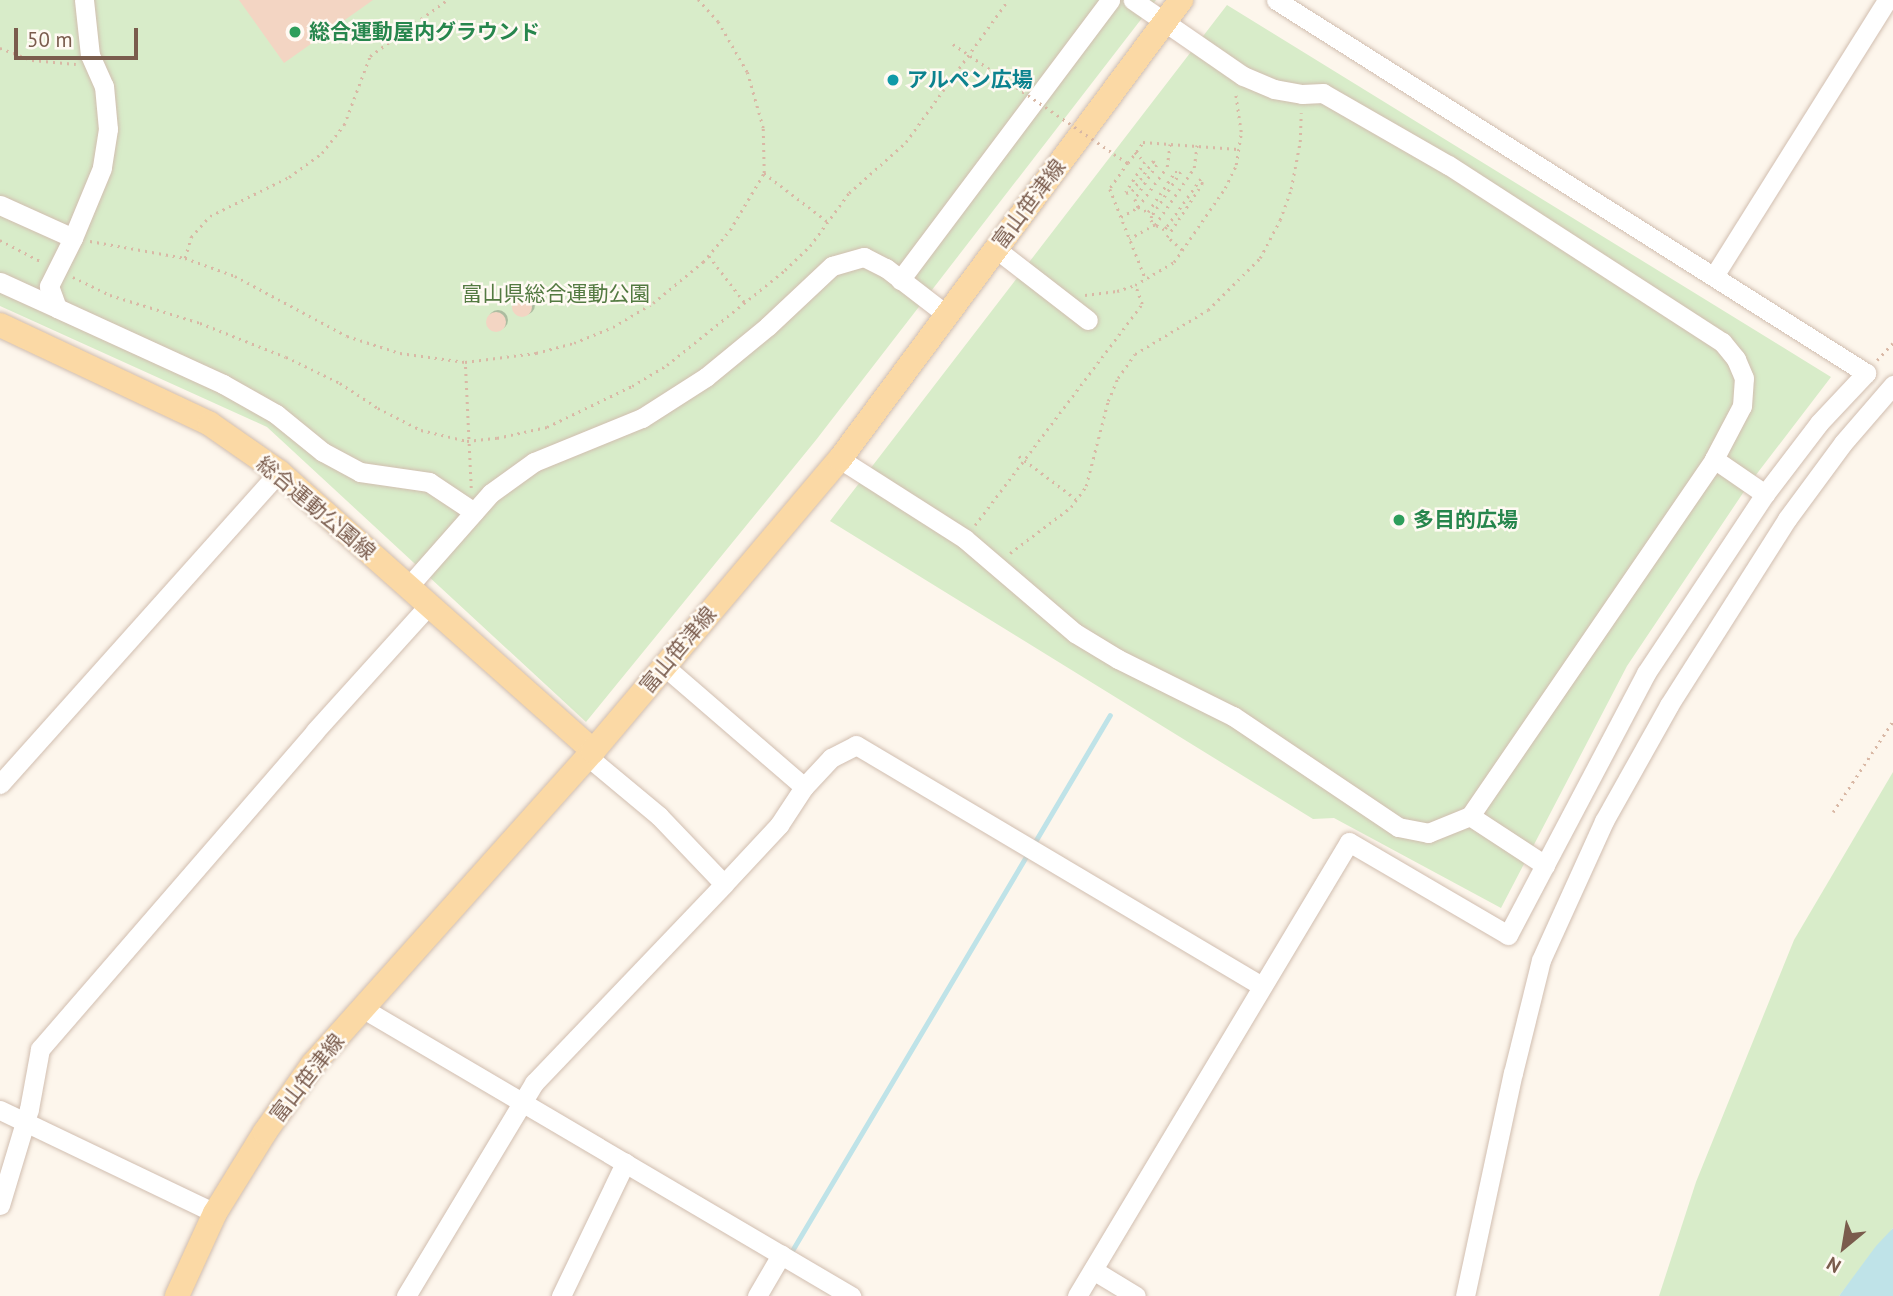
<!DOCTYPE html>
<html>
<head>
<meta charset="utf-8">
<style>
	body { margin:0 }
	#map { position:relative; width:1893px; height:1296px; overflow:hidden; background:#fdf6ec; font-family:"PT Sans","Noto Sans JP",sans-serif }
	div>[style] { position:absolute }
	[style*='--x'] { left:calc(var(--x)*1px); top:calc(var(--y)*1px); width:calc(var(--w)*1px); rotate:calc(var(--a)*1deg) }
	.green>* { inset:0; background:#d8ecc9 }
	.water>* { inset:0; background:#bfe3e8 }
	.shadow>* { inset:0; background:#0003 }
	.round { border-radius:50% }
	.stream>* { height:5px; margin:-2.5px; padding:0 2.5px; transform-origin:2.5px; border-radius:2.5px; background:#bfe3e8 }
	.building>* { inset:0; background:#f3d5c3 }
	.path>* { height:2.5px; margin-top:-1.25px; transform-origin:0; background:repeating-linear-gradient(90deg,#d9b8a5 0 2px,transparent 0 7px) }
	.roads { filter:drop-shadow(0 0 2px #d1beb0) drop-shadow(0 0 2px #d1beb0) }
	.minor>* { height:19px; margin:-9.5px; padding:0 9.5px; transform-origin:9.5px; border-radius:9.5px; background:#fff }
	.major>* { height:24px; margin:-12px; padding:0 12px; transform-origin:12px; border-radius:12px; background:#fbd9a5 }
	.path-bridge>* { height:2.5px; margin-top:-1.25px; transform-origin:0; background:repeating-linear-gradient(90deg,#d9b8a5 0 2px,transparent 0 7px) }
	.dots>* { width:19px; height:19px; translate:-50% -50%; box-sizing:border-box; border:4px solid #fffaf3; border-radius:50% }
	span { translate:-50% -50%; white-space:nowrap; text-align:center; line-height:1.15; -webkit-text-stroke:5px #fffaf3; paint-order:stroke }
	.leisure-label { font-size:21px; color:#27864d; font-weight:700 }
	.left { translate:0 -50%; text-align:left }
	.culture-label { font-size:21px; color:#0d838f; font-weight:700 }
	.street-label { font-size:21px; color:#7a5c4d }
	.park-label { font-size:21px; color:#537a41 }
	.north { position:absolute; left:1809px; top:1212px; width:70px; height:70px; -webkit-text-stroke:5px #fffaf3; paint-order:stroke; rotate:210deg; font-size:19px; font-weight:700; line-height:28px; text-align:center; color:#7a5c4d }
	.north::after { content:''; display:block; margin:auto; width:24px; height:32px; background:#7a5c4d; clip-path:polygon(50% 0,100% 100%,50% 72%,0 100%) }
	.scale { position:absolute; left:14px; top:28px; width:124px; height:32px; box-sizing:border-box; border:4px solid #7a5c4d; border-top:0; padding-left:9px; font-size:21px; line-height:24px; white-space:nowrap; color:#7a5c4d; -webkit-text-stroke:5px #fffaf3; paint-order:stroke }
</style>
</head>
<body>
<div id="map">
	<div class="green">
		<div style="clip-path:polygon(0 0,1156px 0,816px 440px,586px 722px,267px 427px,0 306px)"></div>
		<div style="clip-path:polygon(1227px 5px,1831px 377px,1749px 484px,1627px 666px,1501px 908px,1334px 818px,1313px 819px,830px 521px)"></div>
		<div style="clip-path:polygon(1893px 772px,1893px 1228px,1839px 1296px,1659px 1296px,1696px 1182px,1794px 940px)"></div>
	</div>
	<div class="water">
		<div style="clip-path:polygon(1893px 1228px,1893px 1296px,1839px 1296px,1876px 1246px)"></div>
	</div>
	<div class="shadow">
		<div class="round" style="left:515px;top:295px;width:20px;height:20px"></div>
		<div class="round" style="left:488px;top:310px;width:20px;height:20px"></div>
	</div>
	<div class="stream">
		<div style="--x:1033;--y:845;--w:151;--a:-59.4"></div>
		<div style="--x:790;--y:1254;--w:466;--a:-59.3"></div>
	</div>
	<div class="building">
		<div style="clip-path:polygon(239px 0,373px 0,284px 63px)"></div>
		<div class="round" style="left:512px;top:297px;width:20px;height:20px"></div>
		<div class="round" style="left:486px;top:312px;width:20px;height:20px"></div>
	</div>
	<div class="path">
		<div style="--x:0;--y:48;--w:34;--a:21"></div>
		<div style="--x:32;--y:60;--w:44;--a:5.2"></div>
		<div style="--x:1135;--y:152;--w:14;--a:45"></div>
		<div style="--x:1145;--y:162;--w:36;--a:122"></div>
		<div style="--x:1126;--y:193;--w:6;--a:-18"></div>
		<div style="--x:1132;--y:191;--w:37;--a:-55"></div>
		<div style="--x:1153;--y:161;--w:6;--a:45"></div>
		<div style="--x:1157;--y:165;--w:40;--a:122.9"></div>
		<div style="--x:1135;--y:199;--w:9;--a:69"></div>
		<div style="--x:1114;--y:154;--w:17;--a:33"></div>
		<div style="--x:1128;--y:163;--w:32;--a:125"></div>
		<div style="--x:1110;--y:189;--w:98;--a:68.4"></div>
		<div style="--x:1128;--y:163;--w:26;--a:-54"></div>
		<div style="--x:1143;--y:142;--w:95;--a:4.2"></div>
		<div style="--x:764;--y:173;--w:81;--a:37.4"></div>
		<div style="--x:1138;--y:207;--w:49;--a:-54.1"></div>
		<div style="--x:1167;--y:167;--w:23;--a:-83"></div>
		<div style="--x:1121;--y:217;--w:20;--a:-30"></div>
		<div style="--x:1138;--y:207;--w:11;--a:27"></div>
		<div style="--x:1148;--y:212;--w:48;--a:-56"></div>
		<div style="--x:1175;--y:172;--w:6;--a:0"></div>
		<div style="--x:1181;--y:172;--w:53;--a:123.4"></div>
		<div style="--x:1152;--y:216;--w:4;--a:104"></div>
		<div style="--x:1151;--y:220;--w:6;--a:51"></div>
		<div style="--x:1155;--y:225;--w:29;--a:151"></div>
		<div style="--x:0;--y:240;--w:47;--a:27.6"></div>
		<div style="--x:90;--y:241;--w:97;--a:10.1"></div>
		<div style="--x:185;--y:258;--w:22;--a:-74"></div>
		<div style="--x:191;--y:237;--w:28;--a:-48"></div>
		<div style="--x:210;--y:216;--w:88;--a:-26.3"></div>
		<div style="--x:289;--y:177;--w:41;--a:-36"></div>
		<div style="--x:322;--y:153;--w:36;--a:-52"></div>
		<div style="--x:344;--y:125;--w:74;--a:-69.4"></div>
		<div style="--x:370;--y:56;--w:95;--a:-36"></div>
		<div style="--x:1182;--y:250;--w:20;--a:-139"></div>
		<div style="--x:1167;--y:237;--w:64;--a:-56.6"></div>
		<div style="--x:1202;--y:184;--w:5;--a:-101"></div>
		<div style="--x:1201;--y:179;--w:59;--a:125.3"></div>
		<div style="--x:1167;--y:227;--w:4;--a:135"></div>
		<div style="--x:1164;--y:230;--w:10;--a:-151"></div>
		<div style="--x:1155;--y:225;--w:69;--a:-55.6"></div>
		<div style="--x:1194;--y:168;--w:23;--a:-83"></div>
		<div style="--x:709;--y:256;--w:59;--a:52.5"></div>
		<div style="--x:185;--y:258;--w:53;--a:19.8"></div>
		<div style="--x:235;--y:276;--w:127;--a:28.2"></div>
		<div style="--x:347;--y:336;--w:56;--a:17.8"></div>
		<div style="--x:400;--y:353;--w:66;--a:7.9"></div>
		<div style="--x:73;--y:277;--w:41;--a:25.9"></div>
		<div style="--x:110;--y:295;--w:94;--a:17.3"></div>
		<div style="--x:200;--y:323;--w:92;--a:21.6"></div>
		<div style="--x:286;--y:357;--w:60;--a:25.7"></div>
		<div style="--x:340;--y:383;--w:45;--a:33.3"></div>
		<div style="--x:378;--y:408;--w:48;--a:27.1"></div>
		<div style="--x:421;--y:430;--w:47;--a:13.4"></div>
		<div style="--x:467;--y:441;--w:30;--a:-6"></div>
		<div style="--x:497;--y:438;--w:51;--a:-12.4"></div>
		<div style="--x:547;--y:427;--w:94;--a:-25.8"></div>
		<div style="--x:632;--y:386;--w:41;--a:-31"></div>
		<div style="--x:667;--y:365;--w:151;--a:-38.8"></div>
		<div style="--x:785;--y:270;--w:35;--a:-44"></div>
		<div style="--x:810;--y:246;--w:66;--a:-53.7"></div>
		<div style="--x:849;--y:193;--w:76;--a:-41.8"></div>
		<div style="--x:906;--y:142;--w:175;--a:-54.3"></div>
		<div style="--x:1085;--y:295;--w:32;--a:-7"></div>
		<div style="--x:1117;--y:291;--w:19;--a:-18"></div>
		<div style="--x:1135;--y:285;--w:45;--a:-30.5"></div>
		<div style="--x:1174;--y:262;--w:90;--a:-55.4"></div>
		<div style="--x:1225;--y:188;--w:25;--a:-64"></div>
		<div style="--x:1236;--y:165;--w:33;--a:-81"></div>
		<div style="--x:1241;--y:132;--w:41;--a:-98.3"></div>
		<div style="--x:1877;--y:360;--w:23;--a:-47"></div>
		<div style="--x:1019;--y:456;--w:71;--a:37"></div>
		<div style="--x:471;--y:488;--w:126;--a:-92.7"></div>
		<div style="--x:465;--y:362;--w:72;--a:-7.2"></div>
		<div style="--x:536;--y:353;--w:39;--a:-15"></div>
		<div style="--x:574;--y:343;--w:42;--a:-22.3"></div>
		<div style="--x:613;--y:327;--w:47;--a:-31"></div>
		<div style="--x:653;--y:303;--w:65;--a:-39.4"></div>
		<div style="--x:703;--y:262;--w:42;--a:-49.8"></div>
		<div style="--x:730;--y:230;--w:66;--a:-59.2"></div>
		<div style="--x:764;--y:173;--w:45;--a:-91.3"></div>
		<div style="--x:763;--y:128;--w:58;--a:-105.9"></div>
		<div style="--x:747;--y:72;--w:58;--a:-120.1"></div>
		<div style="--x:718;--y:22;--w:30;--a:-132"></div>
		<div style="--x:975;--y:525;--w:277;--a:-52.9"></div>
		<div style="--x:1142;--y:304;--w:20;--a:-110"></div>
		<div style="--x:1010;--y:553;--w:76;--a:-37"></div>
		<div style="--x:1071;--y:507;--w:26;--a:-54"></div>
		<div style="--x:1086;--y:486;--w:88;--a:-75.5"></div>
		<div style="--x:1108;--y:401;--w:25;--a:-67"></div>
		<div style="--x:1118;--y:378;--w:29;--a:-55"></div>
		<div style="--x:1135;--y:354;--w:85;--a:-31.1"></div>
		<div style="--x:1208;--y:310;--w:74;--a:-45"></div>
		<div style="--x:1260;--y:258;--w:43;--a:-62.2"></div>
		<div style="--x:1280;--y:220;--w:33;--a:-70"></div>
		<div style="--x:1291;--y:189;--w:48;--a:-79.2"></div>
		<div style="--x:1300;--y:142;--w:29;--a:-88"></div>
		<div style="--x:1833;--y:812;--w:109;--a:-56.6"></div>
	</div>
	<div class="roads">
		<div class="minor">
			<div style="--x:84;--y:0;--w:55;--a:83.8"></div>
			<div style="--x:90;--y:55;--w:34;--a:66"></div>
			<div style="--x:104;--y:86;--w:43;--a:84.7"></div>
			<div style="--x:108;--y:129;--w:39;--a:99"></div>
			<div style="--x:102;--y:168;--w:76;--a:112.5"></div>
			<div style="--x:73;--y:238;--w:54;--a:116.6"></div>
			<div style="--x:49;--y:286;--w:23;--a:70"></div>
			<div style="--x:57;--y:308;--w:183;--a:24.6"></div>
			<div style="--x:223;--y:384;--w:61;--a:29.5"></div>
			<div style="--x:276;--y:414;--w:60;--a:39"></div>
			<div style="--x:323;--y:452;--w:42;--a:28.4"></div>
			<div style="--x:360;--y:472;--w:70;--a:8.2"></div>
			<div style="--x:429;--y:482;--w:54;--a:33.7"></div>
			<div style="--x:0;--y:205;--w:80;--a:24.3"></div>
			<div style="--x:996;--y:249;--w:116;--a:37.7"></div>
			<div style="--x:1714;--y:276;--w:326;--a:-57.9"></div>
			<div style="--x:900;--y:280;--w:350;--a:-53.1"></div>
			<div style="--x:0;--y:282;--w:63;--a:24.5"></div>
			<div style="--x:840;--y:459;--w:148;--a:32.6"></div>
			<div style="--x:965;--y:539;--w:145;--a:40.5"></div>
			<div style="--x:1075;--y:633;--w:50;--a:31.2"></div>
			<div style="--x:1118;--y:659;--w:128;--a:26.4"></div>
			<div style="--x:1233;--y:716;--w:199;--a:33.9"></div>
			<div style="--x:1398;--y:827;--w:31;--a:11"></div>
			<div style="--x:1428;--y:833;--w:45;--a:-22"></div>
			<div style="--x:1470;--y:816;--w:432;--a:-55.6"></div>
			<div style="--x:1714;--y:459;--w:60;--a:-62.2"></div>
			<div style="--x:1742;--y:406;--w:28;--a:-86"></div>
			<div style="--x:1744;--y:378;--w:21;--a:-113"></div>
			<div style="--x:1736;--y:359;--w:22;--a:-129"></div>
			<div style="--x:1722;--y:342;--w:326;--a:-147.1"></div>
			<div style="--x:1448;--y:165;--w:144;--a:-150.1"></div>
			<div style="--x:1323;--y:93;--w:21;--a:177"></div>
			<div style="--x:1302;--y:94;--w:28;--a:-170"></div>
			<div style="--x:1274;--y:89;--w:34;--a:-157"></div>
			<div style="--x:1243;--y:76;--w:134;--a:-145.4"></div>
			<div style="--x:1714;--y:459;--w:62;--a:34.5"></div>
			<div style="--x:408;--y:587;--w:125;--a:-48.6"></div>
			<div style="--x:491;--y:493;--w:53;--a:-35.8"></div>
			<div style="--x:534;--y:462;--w:117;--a:-22.2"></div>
			<div style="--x:642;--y:418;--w:76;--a:-32.6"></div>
			<div style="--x:706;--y:377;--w:80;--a:-39.4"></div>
			<div style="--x:768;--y:326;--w:88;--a:-43.2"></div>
			<div style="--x:832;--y:266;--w:33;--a:-16"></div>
			<div style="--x:864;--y:257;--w:25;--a:27"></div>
			<div style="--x:886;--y:268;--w:77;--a:37.6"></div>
			<div style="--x:664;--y:666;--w:185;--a:40.8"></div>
			<div style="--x:804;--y:787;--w:40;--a:-47"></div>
			<div style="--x:831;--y:758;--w:28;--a:-27"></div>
			<div style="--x:856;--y:745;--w:470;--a:30.7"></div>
			<div style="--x:587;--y:756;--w:94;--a:39.8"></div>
			<div style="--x:659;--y:816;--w:94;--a:46.3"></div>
			<div style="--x:724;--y:884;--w:81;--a:-47"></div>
			<div style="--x:779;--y:825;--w:45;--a:-56.7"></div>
			<div style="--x:0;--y:784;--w:419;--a:-48.2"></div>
			<div style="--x:1470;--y:816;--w:90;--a:33.2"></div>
			<div style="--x:362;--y:1008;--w:568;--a:30.5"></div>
			<div style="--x:0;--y:1110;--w:238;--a:25.6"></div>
			<div style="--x:0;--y:1205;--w:100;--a:-73.2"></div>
			<div style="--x:29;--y:1109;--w:61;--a:-79.6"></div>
			<div style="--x:40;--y:1049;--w:420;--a:-49.1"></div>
			<div style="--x:315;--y:731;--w:169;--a:-47.9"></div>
			<div style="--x:1093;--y:1270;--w:50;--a:31.2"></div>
			<div style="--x:406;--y:1296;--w:249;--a:-59"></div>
			<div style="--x:534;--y:1083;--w:275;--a:-46.3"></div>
			<div style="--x:561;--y:1296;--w:148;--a:-64.3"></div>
			<div style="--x:757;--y:1296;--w:48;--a:-59.7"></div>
			<div style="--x:1077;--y:1296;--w:529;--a:-59.07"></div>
			<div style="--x:1349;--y:842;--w:184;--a:30.3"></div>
			<div style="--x:1508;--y:935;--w:296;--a:-62.2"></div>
			<div style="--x:1646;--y:673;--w:215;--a:-56.4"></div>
			<div style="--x:1765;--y:494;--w:89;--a:-52.7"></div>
			<div style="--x:1819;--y:423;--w:69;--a:-46.8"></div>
			<div style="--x:1866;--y:373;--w:698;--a:-147.7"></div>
			<div style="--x:1465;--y:1296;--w:228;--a:-77.9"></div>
			<div style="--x:1513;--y:1073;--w:116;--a:-76.1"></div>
			<div style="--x:1541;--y:960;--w:153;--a:-65.6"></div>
			<div style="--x:1604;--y:821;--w:133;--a:-60.7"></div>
			<div style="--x:1669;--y:705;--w:220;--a:-57.6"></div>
			<div style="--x:1787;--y:519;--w:94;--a:-53.6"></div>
			<div style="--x:1843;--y:443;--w:77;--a:-49.2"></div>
		</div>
		<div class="major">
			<div style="--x:0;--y:325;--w:232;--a:25.2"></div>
			<div style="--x:210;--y:424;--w:84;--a:34.8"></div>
			<div style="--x:279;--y:472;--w:420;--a:41.6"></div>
			<div style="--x:177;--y:1296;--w:91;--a:-65.4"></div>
			<div style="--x:215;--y:1213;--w:95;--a:-58.3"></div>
			<div style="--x:265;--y:1132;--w:83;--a:-54.8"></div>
			<div style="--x:313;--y:1064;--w:420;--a:-48.2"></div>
			<div style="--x:593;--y:751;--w:382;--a:-49.8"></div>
			<div style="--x:840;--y:459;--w:572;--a:-53.39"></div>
		</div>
	</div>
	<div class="path-bridge">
		<div style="--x:953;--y:44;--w:195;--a:34.3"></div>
	</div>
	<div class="dots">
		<div style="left:295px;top:32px;background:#2e9e5b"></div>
		<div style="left:893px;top:80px;background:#0f9aa8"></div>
		<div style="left:1399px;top:520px;background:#2e9e5b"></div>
	</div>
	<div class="leisure-label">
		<span class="left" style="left:309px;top:32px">総合運動屋内グラウンド</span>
		<span class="left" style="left:1413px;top:520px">多目的広場</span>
	</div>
	<div class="culture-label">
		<span class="left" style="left:907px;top:80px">アルペン広場</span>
	</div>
	<div class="street-label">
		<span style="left:1029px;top:204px;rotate:-53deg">富山笹津線</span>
		<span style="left:316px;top:508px;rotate:40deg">総合運動公園線</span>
		<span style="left:678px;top:650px;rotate:-50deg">富山笹津線</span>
		<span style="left:307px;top:1078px;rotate:-52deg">富山笹津線</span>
	</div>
	<div class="park-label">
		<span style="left:556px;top:294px">富山県総合運動公園</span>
	</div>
	<div class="north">N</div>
	<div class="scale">50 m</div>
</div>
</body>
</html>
